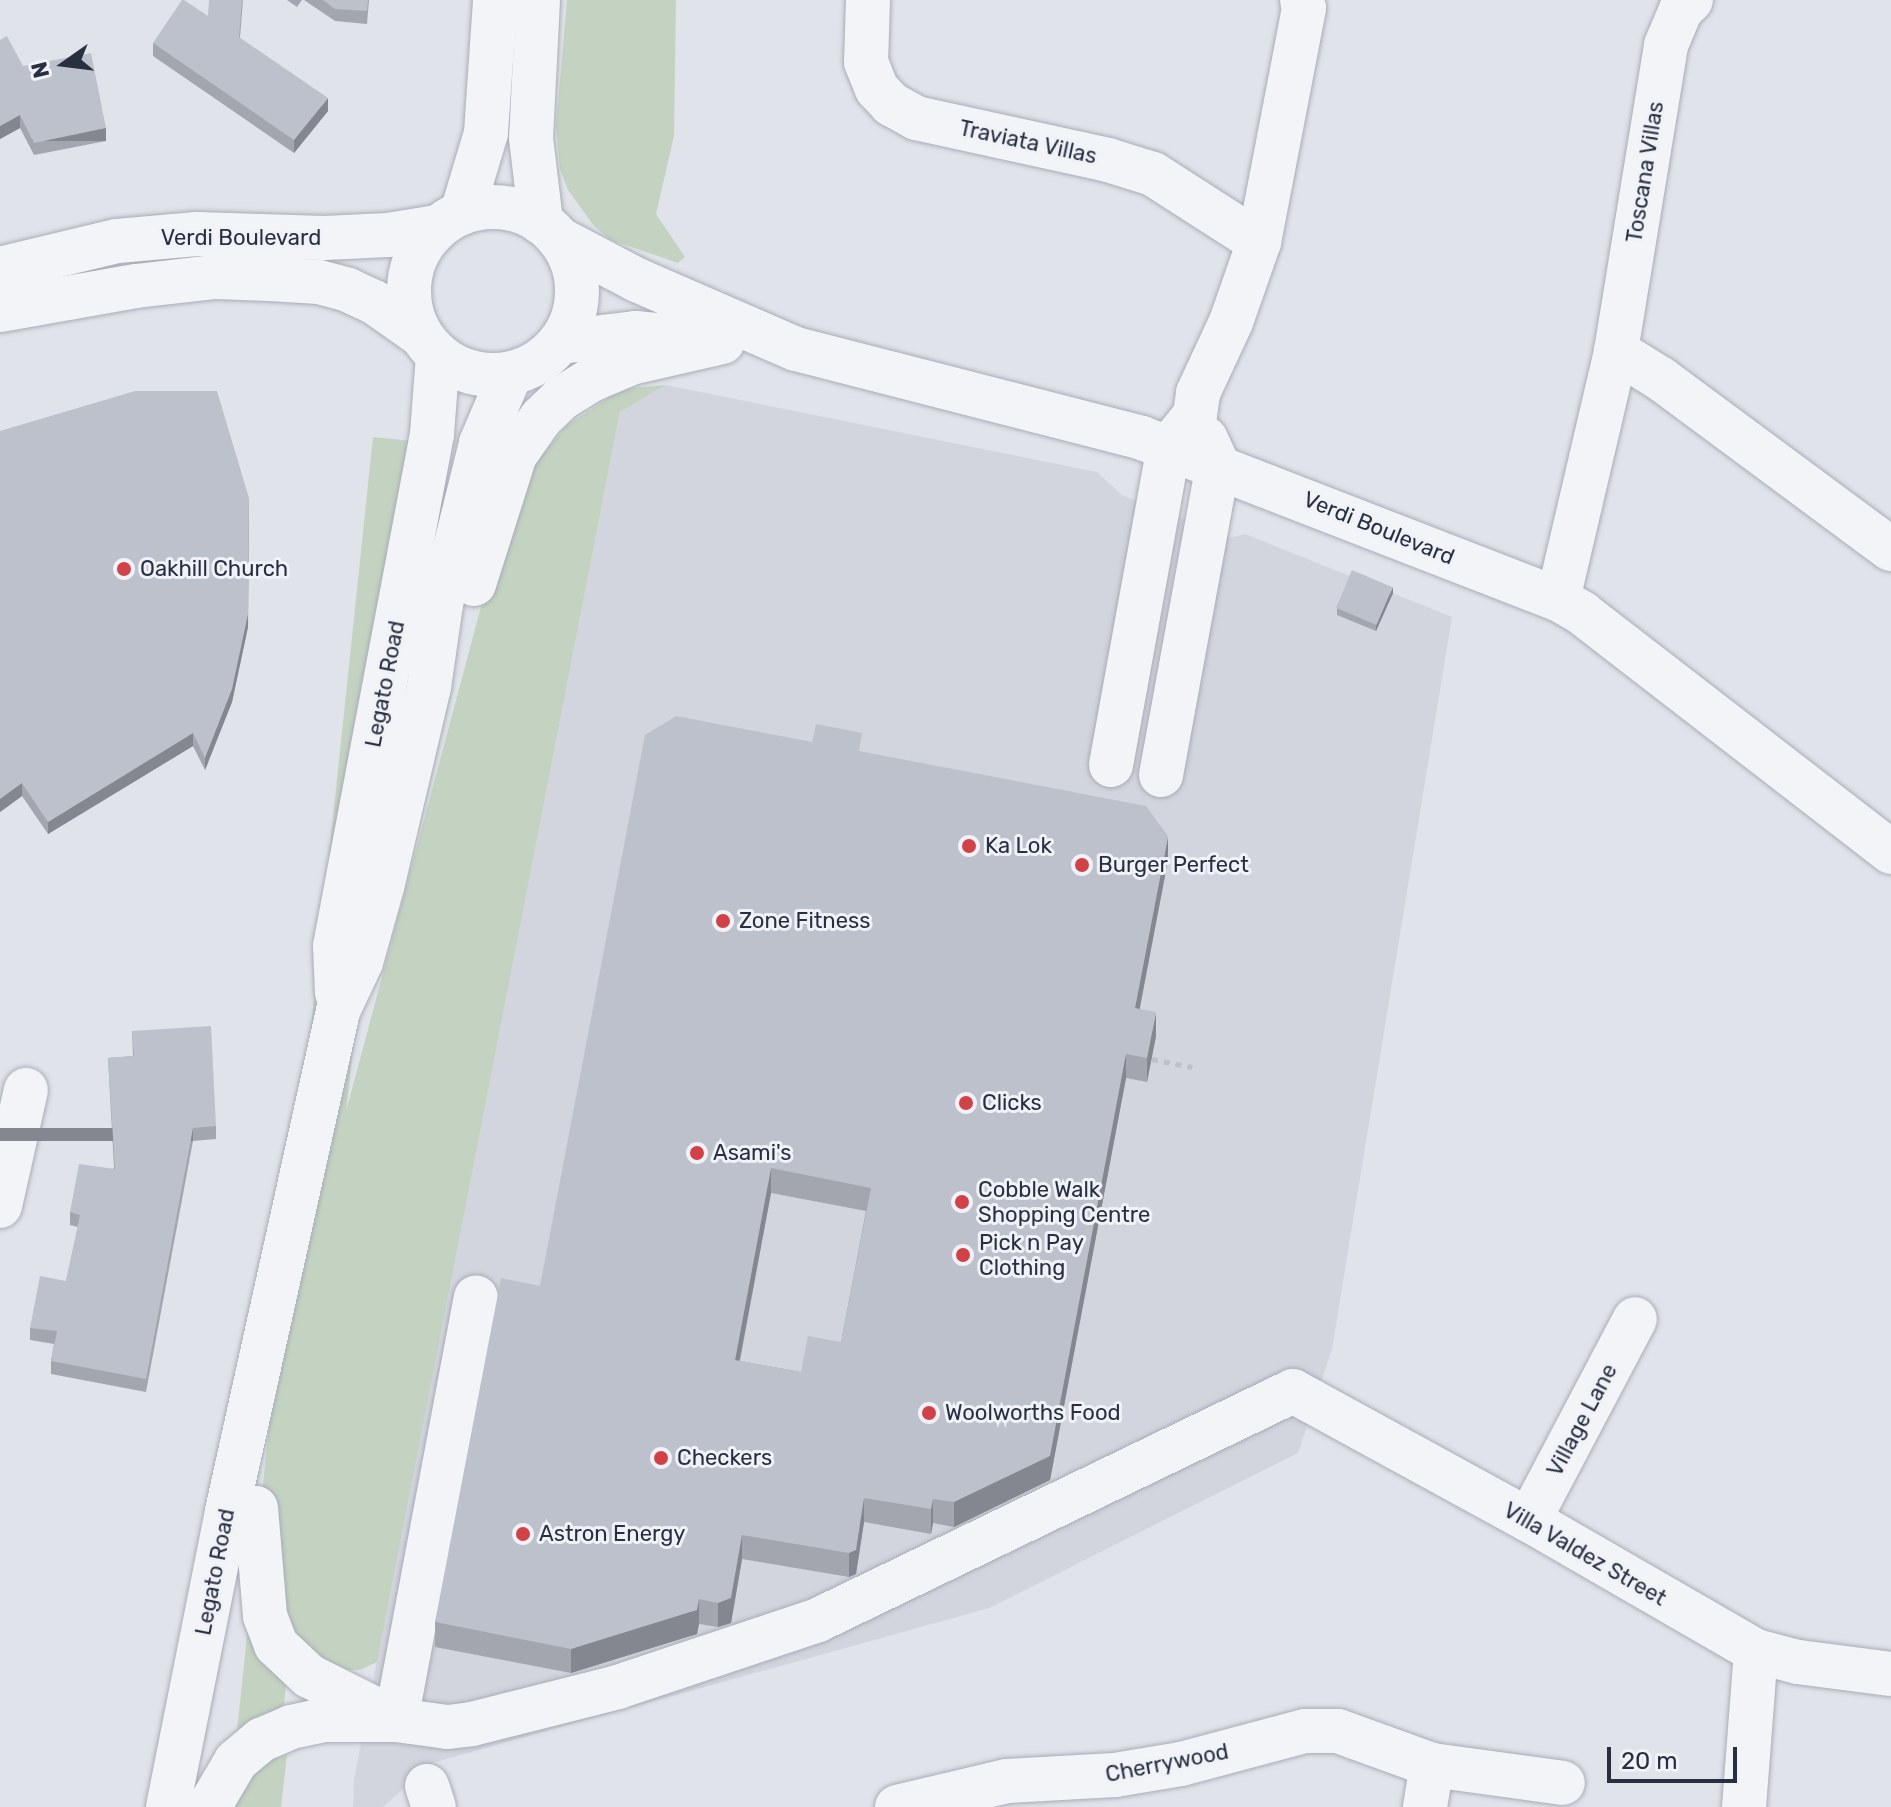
<!DOCTYPE html>
<html>
<head>
<meta charset="utf-8">
<style>
	body { margin:0 }
	#map { position:relative; width:1891px; height:1807px; overflow:hidden; background:#e0e3e9; font-family:Rubik,sans-serif }
	div>[style] { position:absolute }
	[style*='--x'] { left:calc(var(--x)*1px); top:calc(var(--y)*1px); width:calc(var(--w)*1px); rotate:calc(var(--a)*1deg) }
	.built>* { inset:0; background:#d2d5de }
	.green>* { inset:0; background:#c4d3c1; transform-origin:0 0 }
	.path>* { height:5px; margin-top:-2.5px; transform-origin:0; background:repeating-linear-gradient(90deg,#bec1c8 0 6px,transparent 0 12px) }
	.roads { filter:drop-shadow(0 0 2px #a9adb7) drop-shadow(0 0 2px #a9adb7) }
	.minor>* { height:44px; margin:-22px; padding:0 22px; transform-origin:22px; border-radius:22px; background:#f3f4f8 }
	.minor>.ring { margin:-22px; padding:0; box-sizing:content-box; background:none; border:44px solid #f3f4f8; border-radius:50% }
	.wall>* { inset:0; background:#a3a6af }
	.shaded-wall>* { inset:0; background:#84878f; transform-origin:0 0 }
	.building>* { inset:0; background:#bdc1cc; transform-origin:0 0 }
	.dots>* { width:22px; height:22px; translate:-50% -50%; box-sizing:border-box; border:4px solid #f0f2f7; border-radius:50% }
	span { translate:-50% -50%; white-space:nowrap; text-align:center; line-height:1.15; -webkit-text-stroke:6px #f0f2f7; paint-order:stroke }
	.street-label { font-size:22px; color:#282f41 }
	.poi-label { font-size:22px; color:#282f41 }
	.left { translate:0 -50%; text-align:left }
	.north { position:absolute; left:24px; top:24px; width:80px; height:80px; -webkit-text-stroke:6px #f0f2f7; paint-order:stroke; rotate:256deg; font-size:22px; font-weight:700; line-height:32px; text-align:center; color:#282f41 }
	.north::after { content:''; display:block; margin:auto; width:28px; height:36px; background:#282f41; clip-path:polygon(50% 0,100% 100%,50% 72%,0 100%) }
	.scale { position:absolute; left:1607px; top:1747px; width:130px; height:36px; box-sizing:border-box; border:4px solid #282f41; border-top:0; padding-left:10px; font-size:24px; line-height:28px; white-space:nowrap; color:#282f41; -webkit-text-stroke:6px #f0f2f7; paint-order:stroke }
</style>
</head>
<body>
<div id="map">
	<div class="built">
		<div style="clip-path:polygon(666px 385px,1097px 472px,1122px 495px,1230px 538px,1245px 534px,1452px 617px,1332px 1349px,1298px 1453px,989px 1608px,432px 1763px,383px 1807px,353px 1807px,354px 1779px,620px 412px)"></div>
	</div>
	<div class="green">
		<div style="clip-path:polygon(567px 0,676px 0,674px 136px,656px 214px,685px 257px,678px 263px,611px 240px,594px 226px,568px 190px,560px 169px,556px 126px)"></div>
		<div style="clip-path:polygon(666px 385px,620px 412px,377px 1662px,360px 1670px,348px 1670px,325px 1663px,290px 1633px,279px 1591px,309px 1396px,325px 1207px,332px 1164px,482px 603px,538px 446px,546px 451px,567px 425px,613px 395px,632px 388px)"></div>
		<div style="left:373px;top:437px;width:44px;height:1396px;rotate:6deg"></div>
		<div style="clip-path:polygon(287px 1755px,281px 1807px,226px 1807px,256px 1766px)"></div>
	</div>
	<div class="path">
		<div style="--x:1152;--y:1059;--w:41;--a:11.3"></div>
	</div>
	<div class="roads">
		<div class="minor">
			<div style="--x:538;--y:0;--w:138;--a:92.9"></div>
			<div style="--x:531;--y:138;--w:85;--a:83.2"></div>
			<div style="--x:868;--y:0;--w:62;--a:91.8"></div>
			<div style="--x:866;--y:62;--w:29;--a:68"></div>
			<div style="--x:877;--y:89;--w:21;--a:47"></div>
			<div style="--x:891;--y:104;--w:29;--a:29"></div>
			<div style="--x:916;--y:118;--w:197;--a:12.3"></div>
			<div style="--x:1108;--y:160;--w:47;--a:17.3"></div>
			<div style="--x:1153;--y:174;--w:126;--a:32.7"></div>
			<div class="ring" style="left:409px;top:207px;width:124px;height:124px"></div>
			<div style="--x:462;--y:213;--w:84;--a:-73.3"></div>
			<div style="--x:486;--y:133;--w:133;--a:-86.1"></div>
			<div style="--x:559;--y:239;--w:88;--a:27.7"></div>
			<div style="--x:637;--y:280;--w:173;--a:23.5"></div>
			<div style="--x:796;--y:349;--w:357;--a:14.4"></div>
			<div style="--x:1142;--y:438;--w:446;--a:21.2"></div>
			<div style="--x:1558;--y:599;--w:28;--a:30"></div>
			<div style="--x:1582;--y:613;--w:391;--a:37.7"></div>
			<div style="--x:0;--y:269;--w:120;--a:-13.5"></div>
			<div style="--x:117;--y:241;--w:80;--a:-5"></div>
			<div style="--x:197;--y:234;--w:127;--a:1.8"></div>
			<div style="--x:324;--y:238;--w:64;--a:-2.7"></div>
			<div style="--x:388;--y:235;--w:50;--a:-9.3"></div>
			<div style="--x:0;--y:310;--w:138;--a:-10"></div>
			<div style="--x:136;--y:286;--w:80;--a:-6.5"></div>
			<div style="--x:215;--y:277;--w:55;--a:2.1"></div>
			<div style="--x:270;--y:279;--w:49;--a:3.5"></div>
			<div style="--x:319;--y:282;--w:30;--a:15"></div>
			<div style="--x:348;--y:290;--w:29;--a:25"></div>
			<div style="--x:374;--y:302;--w:57;--a:35.1"></div>
			<div style="--x:560;--y:342;--w:76;--a:-6.8"></div>
			<div style="--x:635;--y:333;--w:43;--a:5.3"></div>
			<div style="--x:1616;--y:351;--w:53;--a:31.9"></div>
			<div style="--x:1661;--y:379;--w:286;--a:36.5"></div>
			<div style="--x:474;--y:584;--w:135;--a:-72.4"></div>
			<div style="--x:515;--y:455;--w:45;--a:-54.9"></div>
			<div style="--x:541;--y:418;--w:29;--a:-44"></div>
			<div style="--x:562;--y:398;--w:34;--a:-32"></div>
			<div style="--x:591;--y:380;--w:43;--a:-23"></div>
			<div style="--x:631;--y:363;--w:94;--a:-12.9"></div>
			<div style="--x:1558;--y:599;--w:255;--a:-76.8"></div>
			<div style="--x:1616;--y:351;--w:310;--a:-80.7"></div>
			<div style="--x:1666;--y:45;--w:38;--a:-67"></div>
			<div style="--x:1681;--y:10;--w:14;--a:-45"></div>
			<div style="--x:1111;--y:765;--w:323;--a:-79.7"></div>
			<div style="--x:1169;--y:447;--w:41;--a:-50.9"></div>
			<div style="--x:1195;--y:415;--w:22;--a:-82"></div>
			<div style="--x:1198;--y:393;--w:78;--a:-65.1"></div>
			<div style="--x:1231;--y:322;--w:85;--a:-70.7"></div>
			<div style="--x:1259;--y:242;--w:238;--a:-79.1"></div>
			<div style="--x:1304;--y:8;--w:8;--a:-104"></div>
			<div style="--x:1161;--y:775;--w:315;--a:-79.6"></div>
			<div style="--x:1218;--y:465;--w:29;--a:-115"></div>
			<div style="--x:337;--y:993;--w:47;--a:-92.4"></div>
			<div style="--x:335;--y:946;--w:521;--a:-79.27"></div>
			<div style="--x:432;--y:434;--w:78;--a:-85.6"></div>
			<div style="--x:0;--y:1206;--w:119;--a:-77.4"></div>
			<div style="--x:256;--y:1508;--w:108;--a:85.2"></div>
			<div style="--x:265;--y:1616;--w:31;--a:69"></div>
			<div style="--x:276;--y:1645;--w:45;--a:43.2"></div>
			<div style="--x:309;--y:1676;--w:89;--a:26.6"></div>
			<div style="--x:1529;--y:1520;--w:227;--a:-62.2"></div>
			<div style="--x:396;--y:1720;--w:430;--a:-79.3"></div>
			<div style="--x:1432;--y:1765;--w:132;--a:7.8"></div>
			<div style="--x:427;--y:1786;--w:22;--a:72"></div>
			<div style="--x:168;--y:1807;--w:302;--a:-78.7"></div>
			<div style="--x:227;--y:1511;--w:512;--a:-77.48"></div>
			<div style="--x:338;--y:1011;--w:54;--a:-64.9"></div>
			<div style="--x:361;--y:962;--w:78;--a:-74.4"></div>
			<div style="--x:382;--y:887;--w:205;--a:-76.8"></div>
			<div style="--x:429;--y:687;--w:84;--a:-81.8"></div>
			<div style="--x:441;--y:604;--w:166;--a:-76"></div>
			<div style="--x:481;--y:443;--w:74;--a:-66.9"></div>
			<div style="--x:209;--y:1807;--w:53;--a:-59.6"></div>
			<div style="--x:236;--y:1761;--w:33;--a:-40"></div>
			<div style="--x:261;--y:1740;--w:33;--a:-23"></div>
			<div style="--x:291;--y:1727;--w:33;--a:-12"></div>
			<div style="--x:323;--y:1720;--w:73;--a:0"></div>
			<div style="--x:396;--y:1720;--w:52;--a:7.7"></div>
			<div style="--x:448;--y:1727;--w:24;--a:-7"></div>
			<div style="--x:472;--y:1724;--w:151;--a:-14.2"></div>
			<div style="--x:618;--y:1687;--w:211;--a:-18.5"></div>
			<div style="--x:818;--y:1620;--w:527;--a:-25.74"></div>
			<div style="--x:1293;--y:1391;--w:269;--a:28.7"></div>
			<div style="--x:1529;--y:1520;--w:262;--a:30"></div>
			<div style="--x:1756;--y:1651;--w:43;--a:14.7"></div>
			<div style="--x:1798;--y:1662;--w:94;--a:7.4"></div>
			<div style="--x:897;--y:1807;--w:113;--a:-13.3"></div>
			<div style="--x:1007;--y:1781;--w:108;--a:-3.2"></div>
			<div style="--x:1115;--y:1775;--w:67;--a:-9.5"></div>
			<div style="--x:1181;--y:1764;--w:128;--a:-14.9"></div>
			<div style="--x:1305;--y:1731;--w:33;--a:0"></div>
			<div style="--x:1338;--y:1731;--w:100;--a:19.9"></div>
			<div style="--x:1432;--y:1765;--w:43;--a:99.5"></div>
			<div style="--x:1744;--y:1807;--w:156;--a:-85.6"></div>
		</div>
	</div>
	<div class="wall">
		<div style="clip-path:polygon(243px 0,240px 38px,328px 111px,294px 153px,153px 56px,153px 43px)"></div>
		<div style="clip-path:polygon(287px 0,302px 0,297px 7px)"></div>
		<div style="clip-path:polygon(304px 0,369px 0,367px 24px,335px 21px)"></div>
		<div style="clip-path:polygon(0 40px,23px 66px,106px 141px,34px 155px,20px 128px,0 139px)"></div>
		<div style="clip-path:polygon(0 431px,248px 627px,232px 702px,205px 770px,193px 746px,48px 834px,22px 796px,0 812px)"></div>
		<div style="clip-path:polygon(1393px 593px,1376px 631px,1337px 615px,1337px 608px)"></div>
		<div style="clip-path:polygon(evenodd,812px 742px,862px 752px,1168px 860px,1140px 1008px,1156px 1036px,1147px 1082px,1126px 1078px,1050px 1480px,954px 1527px,933px 1523px,931px 1534px,864px 1522px,856px 1574px,849px 1577px,742px 1559px,731px 1623px,718px 1627px,699px 1624px,697px 1634px,571px 1673px,435px 1647px,435px 1622px,540px 1286px,812px 742px,771px 1193px,866px 1211px,841px 1342px,801px 1372px,740px 1361px,771px 1193px)"></div>
		<div style="clip-path:polygon(132px 1031px,216px 1126px,216px 1139px,193px 1141px,146px 1392px,51px 1374px,51px 1361px,54px 1344px,30px 1340px,30px 1328px,66px 1281px,78px 1227px,70px 1225px,70px 1212px,114px 1168px,108px 1058px,133px 1056px)"></div>
	</div>
	<div class="shaded-wall">
		<div style="clip-path:polygon(328px 98px,328px 111px,294px 153px,294px 140px)"></div>
		<div style="clip-path:polygon(20px 115px,20px 128px,0 139px,0 126px)"></div>
		<div style="left:106px;top:128px;width:13px;height:74px;rotate:90deg"></div>
		<div style="clip-path:polygon(249px 498px,248px 627px,232px 702px,205px 770px,205px 758px)"></div>
		<div style="clip-path:polygon(1393px 587px,1393px 593px,1376px 631px,1376px 624px)"></div>
		<div style="clip-path:polygon(193px 733px,193px 746px,48px 834px,48px 822px)"></div>
		<div style="clip-path:polygon(22px 783px,22px 796px,0 812px,0 799px)"></div>
		<div style="clip-path:polygon(1168px 836px,1168px 860px,1135px 1032px,1135px 1008px)"></div>
		<div style="clip-path:polygon(1156px 1012px,1156px 1036px,1147px 1082px,1147px 1058px)"></div>
		<div style="clip-path:polygon(1126px 1054px,1126px 1078px,1050px 1480px,954px 1527px,954px 1502px)"></div>
		<div style="left:193px;top:1128px;width:13px;height:255px;rotate:90deg"></div>
		<div style="clip-path:polygon(771px 1168px,771px 1193px,735px 1384px,735px 1360px)"></div>
		<div style="clip-path:polygon(864px 1498px,864px 1522px,856px 1574px,849px 1577px,849px 1553px)"></div>
		<div style="clip-path:polygon(933px 1499px,933px 1523px,931px 1534px,931px 1509px)"></div>
		<div style="clip-path:polygon(742px 1535px,742px 1559px,731px 1623px,718px 1627px,718px 1603px)"></div>
		<div style="clip-path:polygon(699px 1599px,699px 1624px,697px 1634px,571px 1673px,571px 1649px)"></div>
	</div>
	<div class="building">
		<div style="clip-path:polygon(182px 0,184px 0,208px 16px,209px 0,242px 0,239px 37px,328px 98px,294px 140px,153px 43px)"></div>
		<div style="clip-path:polygon(323px 0,368px 0,367px 11px,335px 9px)"></div>
		<div style="clip-path:polygon(7px 36px,23px 66px,91px 53px,106px 128px,34px 143px,20px 115px,0 126px,0 40px)"></div>
		<div style="clip-path:polygon(135px 391px,217px 391px,249px 498px,248px 614px,232px 689px,205px 758px,193px 733px,48px 822px,22px 783px,0 799px,0 431px)"></div>
		<div style="left:1352px;top:570px;width:44px;height:41px;rotate:23deg"></div>
		<div style="clip-path:polygon(evenodd,676px 716px,812px 742px,816px 724px,862px 733px,859px 751px,1146px 806px,1168px 836px,1135px 1008px,1156px 1012px,1147px 1058px,1126px 1054px,1050px 1456px,954px 1502px,933px 1499px,931px 1509px,864px 1498px,856px 1550px,849px 1553px,742px 1535px,731px 1598px,718px 1603px,699px 1599px,697px 1610px,571px 1649px,435px 1622px,501px 1278px,540px 1286px,645px 735px,676px 716px,771px 1168px,871px 1188px,841px 1342px,808px 1336px,801px 1372px,735px 1360px,771px 1168px)"></div>
		<div style="clip-path:polygon(211px 1026px,216px 1126px,193px 1128px,146px 1379px,51px 1361px,57px 1331px,30px 1328px,40px 1276px,66px 1281px,80px 1215px,70px 1212px,79px 1164px,115px 1169px,108px 1058px,134px 1056px,132px 1031px)"></div>
	</div>
	<div class="dots">
		<div style="left:124px;top:569px;background:#d14248"></div>
		<div style="left:969px;top:846px;background:#d14248"></div>
		<div style="left:1082px;top:865px;background:#d14248"></div>
		<div style="left:723px;top:921px;background:#d14248"></div>
		<div style="left:966px;top:1103px;background:#d14248"></div>
		<div style="left:697px;top:1153px;background:#d14248"></div>
		<div style="left:962px;top:1202px;background:#d14248"></div>
		<div style="left:963px;top:1255px;background:#d14248"></div>
		<div style="left:929px;top:1413px;background:#d14248"></div>
		<div style="left:661px;top:1458px;background:#d14248"></div>
		<div style="left:523px;top:1534px;background:#d14248"></div>
	</div>
	<div class="street-label">
		<span style="left:1028px;top:142px;rotate:12deg">Traviata Villas</span>
		<span style="left:1645px;top:172px;rotate:-81deg">Toscana Villas</span>
		<span style="left:241px;top:238px">Verdi Boulevard</span>
		<span style="left:1379px;top:528px;rotate:22deg">Verdi Boulevard</span>
		<span style="left:385px;top:684px;rotate:-79deg">Legato Road</span>
		<span style="left:1582px;top:1420px;rotate:-62deg">Village Lane</span>
		<span style="left:1585px;top:1554px;rotate:30deg">Villa Valdez Street</span>
		<span style="left:215px;top:1572px;rotate:-79deg">Legato Road</span>
		<span style="left:1167px;top:1763px;rotate:-11deg">Cherrywood</span>
	</div>
	<div class="poi-label">
		<span class="left" style="left:140px;top:569px">Oakhill Church</span>
		<span class="left" style="left:985px;top:846px">Ka Lok</span>
		<span class="left" style="left:1098px;top:865px">Burger Perfect</span>
		<span class="left" style="left:739px;top:921px">Zone Fitness</span>
		<span class="left" style="left:982px;top:1103px">Clicks</span>
		<span class="left" style="left:713px;top:1153px">Asami's</span>
		<span class="left" style="left:978px;top:1202px">Cobble Walk<br>Shopping Centre</span>
		<span class="left" style="left:979px;top:1255px">Pick n Pay<br>Clothing</span>
		<span class="left" style="left:945px;top:1413px">Woolworths Food</span>
		<span class="left" style="left:677px;top:1458px">Checkers</span>
		<span class="left" style="left:539px;top:1534px">Astron Energy</span>
	</div>
	<div class="north">N</div>
	<div class="scale">20 m</div>
</div>
</body>
</html>
